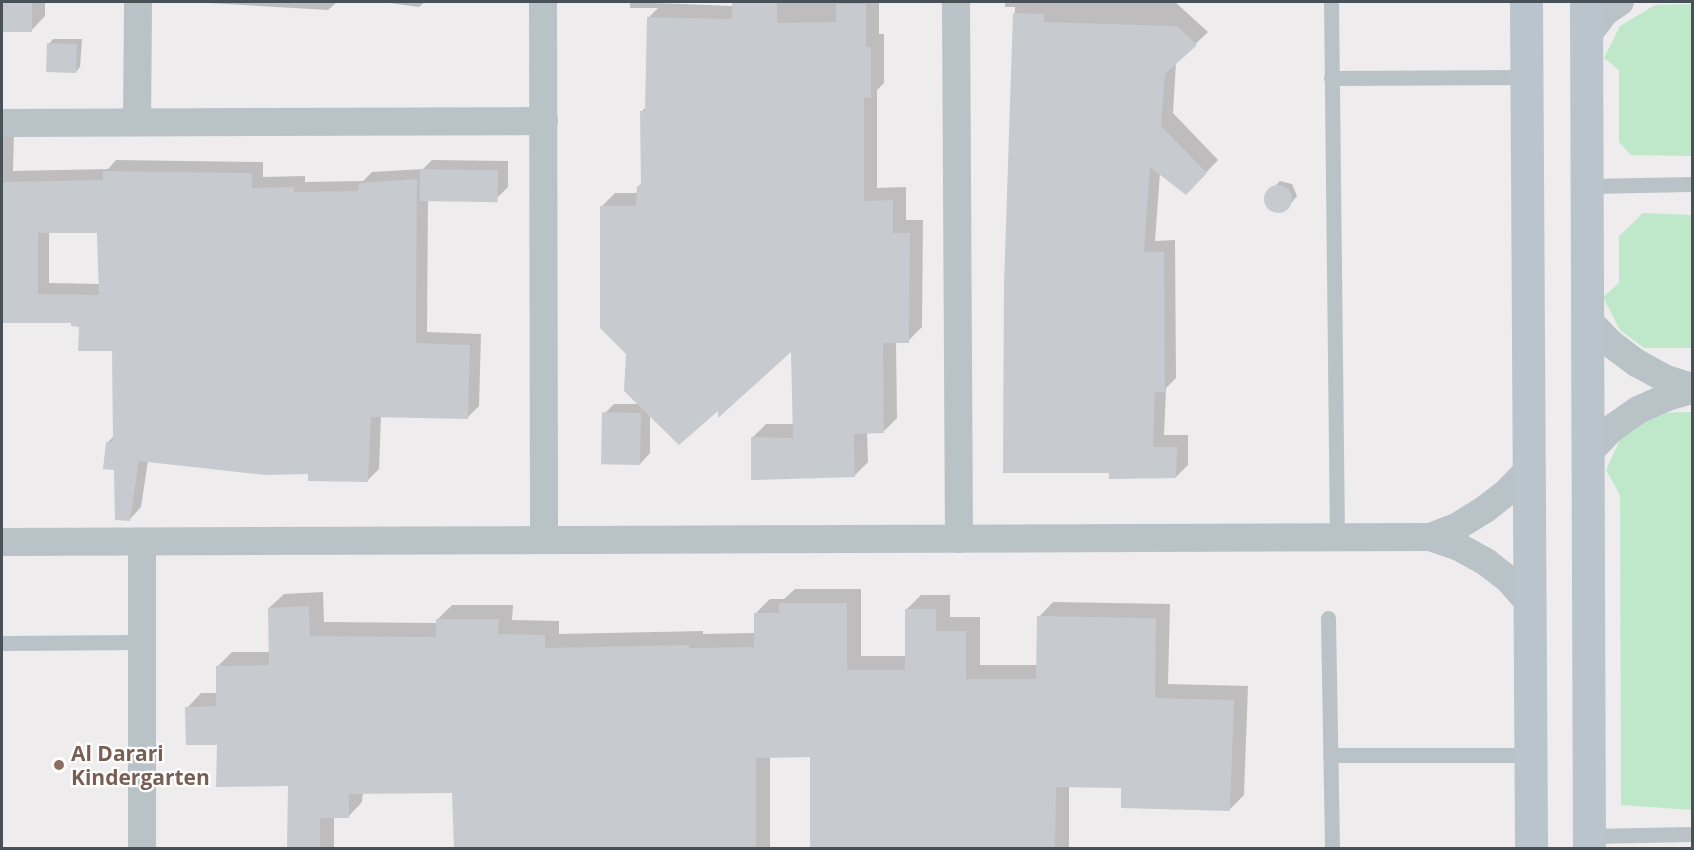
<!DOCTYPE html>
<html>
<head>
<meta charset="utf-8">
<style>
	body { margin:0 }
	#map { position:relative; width:1694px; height:850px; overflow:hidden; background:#eeecec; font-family:"Open Sans",sans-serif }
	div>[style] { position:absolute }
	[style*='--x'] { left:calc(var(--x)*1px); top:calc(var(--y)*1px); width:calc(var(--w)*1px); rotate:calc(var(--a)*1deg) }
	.green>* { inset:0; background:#bfe8cb }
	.shadow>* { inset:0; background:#0003 }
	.building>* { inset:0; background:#c7cace; transform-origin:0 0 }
	.round { border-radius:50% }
	.service>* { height:15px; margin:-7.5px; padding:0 7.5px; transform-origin:7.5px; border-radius:7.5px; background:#b9c2c7 }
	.minor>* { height:28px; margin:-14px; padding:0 14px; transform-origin:14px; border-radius:14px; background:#b9c2c7 }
	.secondary>* { height:33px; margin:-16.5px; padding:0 16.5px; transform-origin:16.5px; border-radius:16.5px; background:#bac4cc }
	.dots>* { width:16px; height:16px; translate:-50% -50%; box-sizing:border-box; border:3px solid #fff; border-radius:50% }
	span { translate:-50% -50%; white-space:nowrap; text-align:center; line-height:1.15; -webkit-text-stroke:4.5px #fff; paint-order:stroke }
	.education-label { font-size:21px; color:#785e54; font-weight:700 }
	.left { translate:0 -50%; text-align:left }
	.frame { position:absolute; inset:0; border:3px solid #475157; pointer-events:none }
</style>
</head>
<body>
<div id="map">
	<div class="green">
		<div style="clip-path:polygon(1692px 4px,1692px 156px,1631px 155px,1619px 142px,1619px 70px,1604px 58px,1620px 26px,1655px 5px)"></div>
		<div style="clip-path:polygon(1643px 213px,1692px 215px,1692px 348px,1644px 348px,1620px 330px,1603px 297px,1619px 283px,1619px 236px)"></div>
		<div style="clip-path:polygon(1692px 412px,1692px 810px,1621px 805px,1620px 495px,1606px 470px,1621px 438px,1655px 413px)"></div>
	</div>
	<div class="shadow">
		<div style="clip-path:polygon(2px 2px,45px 2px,45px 16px,31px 31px,2px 30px)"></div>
		<div style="clip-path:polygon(191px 2px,337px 2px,328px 10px)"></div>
		<div style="clip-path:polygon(382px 2px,425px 2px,419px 7px)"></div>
		<div style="clip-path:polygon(630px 2px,733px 6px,733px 2px,879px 2px,879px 34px,884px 34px,884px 83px,877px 90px,877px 188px,906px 187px,906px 220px,923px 220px,922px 327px,908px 341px,896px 341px,897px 418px,883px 432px,867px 432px,868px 462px,854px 476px,752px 438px,766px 424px,794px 424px,793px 348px,719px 408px,650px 415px,650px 453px,640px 464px,604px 414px,614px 404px,639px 404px,601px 207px,615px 193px,638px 193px,638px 187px,642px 182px,641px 112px,647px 106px,648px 18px,658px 8px,630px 8px)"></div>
		<div style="clip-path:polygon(1005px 2px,1175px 2px,1208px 32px,1176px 62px,1173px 113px,1218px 160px,1198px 181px,1160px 173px,1155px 241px,1175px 240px,1176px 378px,1166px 388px,1164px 435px,1188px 435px,1188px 465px,1176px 477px,1110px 472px,1006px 285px,1015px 7px,1005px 7px)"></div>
		<div style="clip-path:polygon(53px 39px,82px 39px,80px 67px,76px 72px,49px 44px)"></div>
		<div style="clip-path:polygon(evenodd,2px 133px,14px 134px,13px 171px,108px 169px,116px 160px,263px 162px,263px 177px,305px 176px,305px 182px,363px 181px,372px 172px,423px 169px,432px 160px,508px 161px,508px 187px,498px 197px,428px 199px,427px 332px,481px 334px,479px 406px,468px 417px,381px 416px,379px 469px,367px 481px,309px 473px,148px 461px,141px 507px,130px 519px,108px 442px,115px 435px,113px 350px,73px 322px,2px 322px,2px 133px,49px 232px,98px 232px,100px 284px,49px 283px,49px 232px)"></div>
		<div style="clip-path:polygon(1280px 181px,1292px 184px,1297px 196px,1288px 207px,1276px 212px,1270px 209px,1265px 197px)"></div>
		<div style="clip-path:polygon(795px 589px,861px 589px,861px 656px,906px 656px,906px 610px,921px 595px,950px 595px,950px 617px,980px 617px,980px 665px,1038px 665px,1039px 617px,1053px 602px,1170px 604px,1168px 684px,1248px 686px,1244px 795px,1230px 809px,1123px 786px,1069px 786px,1069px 848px,811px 848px,812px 756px,770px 756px,770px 848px,456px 848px,453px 792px,363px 792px,362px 802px,348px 817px,334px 817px,334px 848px,289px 848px,289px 785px,218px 744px,187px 708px,201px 693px,218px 693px,217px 667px,232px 652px,270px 652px,269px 608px,284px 594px,323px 592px,324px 622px,437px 623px,438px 619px,452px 605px,513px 605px,512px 620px,559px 621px,559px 634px,703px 631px,703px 634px,755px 633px,756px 613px,770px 599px,784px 599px)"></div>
	</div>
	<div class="building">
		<div style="left:2px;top:2px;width:30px;height:30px"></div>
		<div style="clip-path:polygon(732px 2px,777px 2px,777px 23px,836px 22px,836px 4px,866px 4px,866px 47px,871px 47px,871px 98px,864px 98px,864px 201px,893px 200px,893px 233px,910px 233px,909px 343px,883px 343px,884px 433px,854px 434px,855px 477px,751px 480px,751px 437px,793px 438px,791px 352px,718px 418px,718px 411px,679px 445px,624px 391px,626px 354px,600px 328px,600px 206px,636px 206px,637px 186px,641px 186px,640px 111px,645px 111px,647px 17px,732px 19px)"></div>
		<div style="clip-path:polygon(1013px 13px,1044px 14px,1044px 22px,1177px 26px,1197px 45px,1165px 74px,1161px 126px,1207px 173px,1186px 195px,1150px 167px,1144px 252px,1164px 252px,1165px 392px,1155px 392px,1153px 447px,1177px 447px,1176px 478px,1109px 479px,1109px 473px,1003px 473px,1004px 285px)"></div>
		<div style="left:47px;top:43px;width:30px;height:29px;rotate:2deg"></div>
		<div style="left:420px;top:169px;width:78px;height:32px;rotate:1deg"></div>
		<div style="clip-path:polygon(evenodd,103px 171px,252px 173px,252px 188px,294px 187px,294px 192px,358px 191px,359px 183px,417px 179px,416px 343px,470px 345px,468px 419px,371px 417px,368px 482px,308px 481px,308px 474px,266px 475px,139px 461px,130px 521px,115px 520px,114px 470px,103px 469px,106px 442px,113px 442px,112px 351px,78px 351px,79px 327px,71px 326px,71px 323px,2px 323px,2px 182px,103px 180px,103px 171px,38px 233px,97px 233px,99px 295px,38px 294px,38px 233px)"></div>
		<div class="round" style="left:1264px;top:185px;width:28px;height:28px"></div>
		<div style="left:641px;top:413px;width:52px;height:39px;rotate:91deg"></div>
		<div style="clip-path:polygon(779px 603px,847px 603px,847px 670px,905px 670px,905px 609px,936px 609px,936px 631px,966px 631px,966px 679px,1036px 679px,1037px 616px,1156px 618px,1155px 698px,1234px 700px,1230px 811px,1121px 808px,1121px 788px,1056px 787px,1055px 849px,810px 849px,810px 757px,756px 758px,756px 849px,454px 849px,452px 793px,349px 794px,349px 818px,320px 818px,320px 849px,287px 849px,288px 786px,216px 787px,217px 745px,186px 745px,185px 707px,216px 706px,216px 666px,269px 665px,268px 608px,309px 606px,310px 636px,436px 637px,436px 619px,499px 619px,498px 634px,545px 635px,545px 648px,689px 645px,689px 648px,754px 647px,754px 613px,779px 613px)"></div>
	</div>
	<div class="service">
		<div style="--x:1331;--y:2;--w:535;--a:89.36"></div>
		<div style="--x:1331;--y:78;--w:195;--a:-0.3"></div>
		<div style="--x:1587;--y:186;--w:105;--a:-1.1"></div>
		<div style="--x:1328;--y:618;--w:230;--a:89"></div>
		<div style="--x:2;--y:643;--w:140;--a:-0.4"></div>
		<div style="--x:1330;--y:755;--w:201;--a:0"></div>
		<div style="--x:1589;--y:836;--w:103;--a:-1.1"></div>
	</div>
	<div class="minor">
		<div style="--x:543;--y:2;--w:538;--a:89.89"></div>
		<div style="--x:956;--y:2;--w:537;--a:89.68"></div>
		<div style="--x:1586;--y:37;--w:31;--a:-53"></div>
		<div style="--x:1605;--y:12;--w:18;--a:-34"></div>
		<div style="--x:137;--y:122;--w:120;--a:-89.5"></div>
		<div style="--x:2;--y:123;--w:542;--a:-0.21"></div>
		<div style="--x:1588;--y:320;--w:32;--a:46"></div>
		<div style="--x:1610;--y:343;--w:34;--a:37"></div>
		<div style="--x:1637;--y:363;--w:33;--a:29"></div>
		<div style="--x:1666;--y:379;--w:27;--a:17"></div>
		<div style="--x:1589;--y:452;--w:32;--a:-46"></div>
		<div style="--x:1611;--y:429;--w:33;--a:-35"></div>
		<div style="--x:1638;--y:410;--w:32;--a:-24"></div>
		<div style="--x:1667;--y:397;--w:26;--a:-16"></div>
		<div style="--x:1430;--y:537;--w:30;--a:-21"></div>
		<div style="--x:1458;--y:526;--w:31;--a:-32"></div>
		<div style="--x:1484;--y:510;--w:31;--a:-38"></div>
		<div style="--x:1508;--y:491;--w:30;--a:-46"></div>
		<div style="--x:2;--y:542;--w:1428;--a:-0.2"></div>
		<div style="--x:1430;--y:537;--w:31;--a:19"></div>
		<div style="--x:1459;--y:547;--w:31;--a:29"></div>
		<div style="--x:1486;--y:562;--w:31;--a:38"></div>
		<div style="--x:1510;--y:581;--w:30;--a:49"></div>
		<div style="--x:142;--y:542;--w:306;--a:90"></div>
	</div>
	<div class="secondary">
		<div style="--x:1526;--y:2;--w:846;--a:89.66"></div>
		<div style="--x:1586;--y:2;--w:846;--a:89.8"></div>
	</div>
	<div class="dots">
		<div style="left:59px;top:765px;background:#8d6e63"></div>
	</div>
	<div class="education-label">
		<span class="left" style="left:71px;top:765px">Al Darari<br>Kindergarten</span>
	</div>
	<div class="frame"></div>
</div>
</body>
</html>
